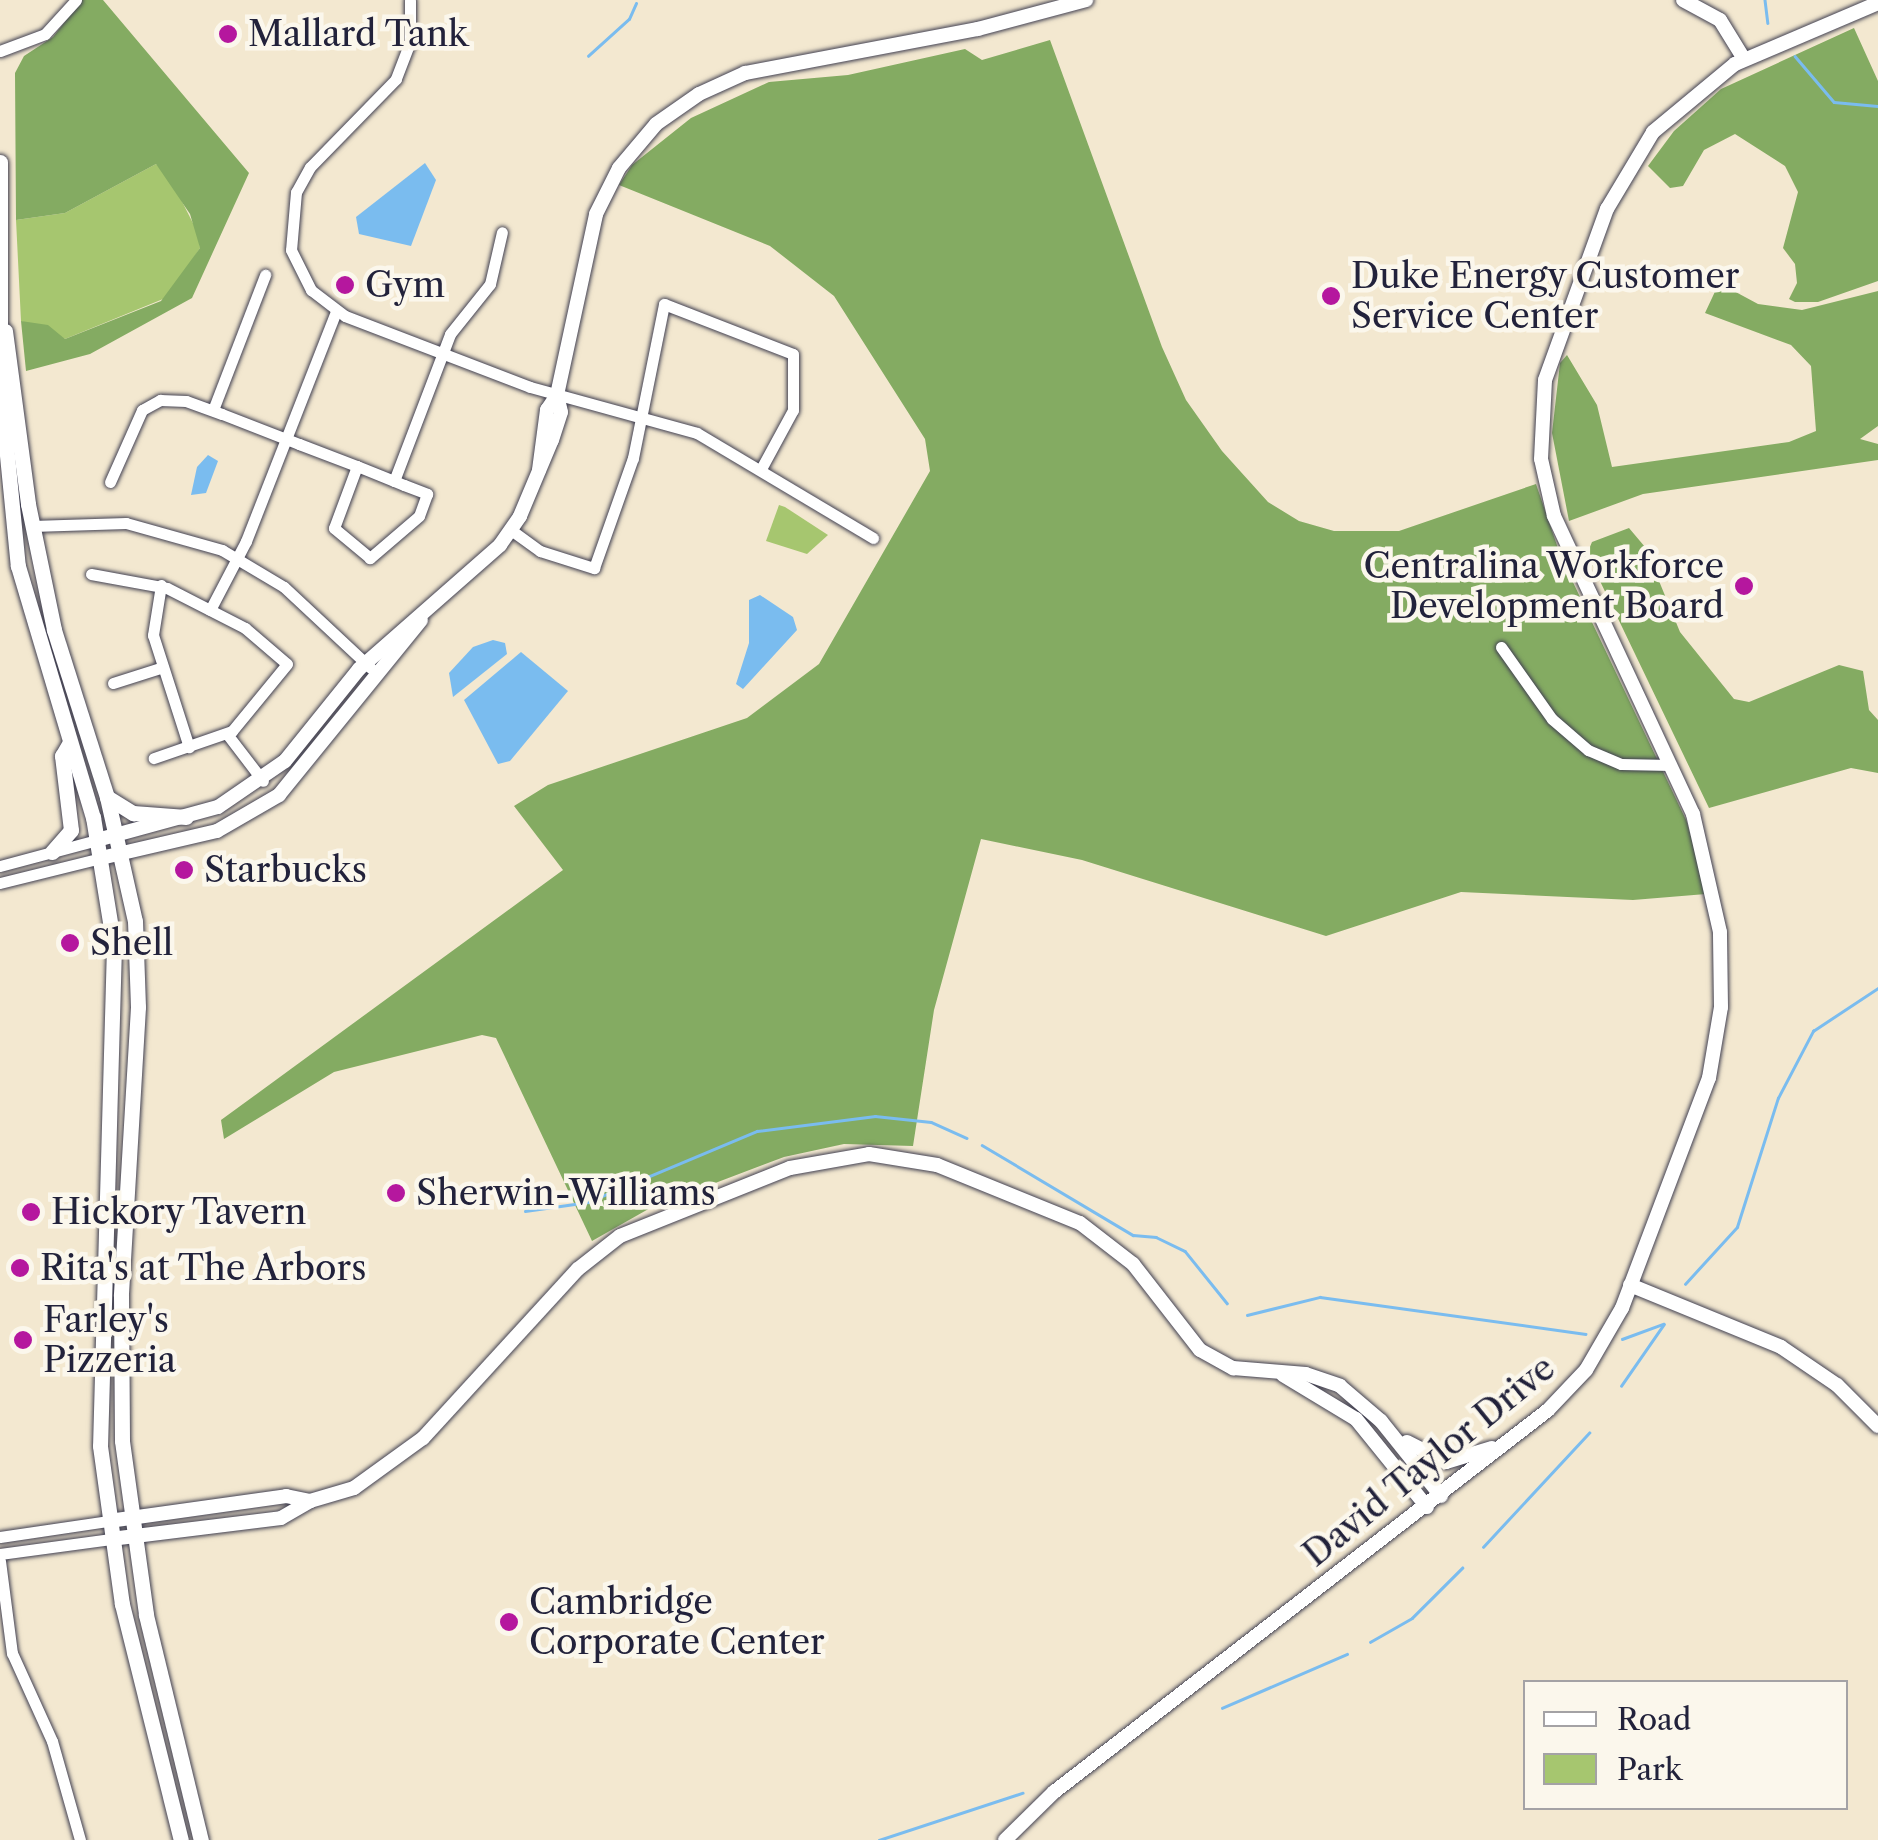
<!DOCTYPE html>
<html>
<head>
<meta charset="utf-8">
<style>
	body { margin:0 }
	#map { position:relative; width:1878px; height:1840px; overflow:hidden; background:#f3e8d0; font-family:"Libre Caslon Text",serif }
	div>[style] { position:absolute }
	[style*='--x'] { left:calc(var(--x)*1px); top:calc(var(--y)*1px); width:calc(var(--w)*1px); rotate:calc(var(--a)*1deg) }
	.green>* { inset:0; background:#a6c66f }
	.forest>* { inset:0; background:#84ab62 }
	.water>* { inset:0; background:#7abcef }
	.stream>* { height:2.5px; margin:-1.25px; padding:0 1.25px; transform-origin:1.25px; border-radius:1.25px; background:#7abcef }
	.roads { filter:drop-shadow(0 0 2px #414051) drop-shadow(0 0 2px #414051) }
	.minor>* { height:11px; margin:-5.5px; padding:0 5.5px; transform-origin:5.5px; border-radius:5.5px; background:#fff }
	.tertiary>* { height:14px; margin:-7px; padding:0 7px; transform-origin:7px; border-radius:7px; background:#fff }
	.secondary>* { height:15px; margin:-7.5px; padding:0 7.5px; transform-origin:7.5px; border-radius:7.5px; background:#fff }
	.dots>* { width:28px; height:28px; translate:-50% -50%; box-sizing:border-box; border:5px solid #fbf7ec; border-radius:50% }
	span { translate:-50% -50%; white-space:nowrap; text-align:center; line-height:1.15; -webkit-text-stroke:9px #fbf7ec; paint-order:stroke }
	.poi-label { font-size:35px; color:#22223b }
	.left { translate:0 -50%; text-align:left }
	.right { translate:-100% -50%; text-align:right }
	.street-label { font-size:35px; color:#22223b }
	.legend { position:absolute; left:1523px; top:1680px; width:325px; height:130px; box-sizing:border-box; background:#fbf7ec; border:2px solid #a4a2a5; margin:0; padding:12px 18px; list-style:none; font-size:30px; color:#22223b }
	.legend li { display:flex; align-items:center; gap:20px; height:50px }
	.legend b { width:50px; border:2px solid #a4a2a5 }
</style>
</head>
<body>
<div id="map">
	<div class="green">
		<div style="clip-path:polygon(156px 164px,168px 174px,199px 235px,200px 248px,168px 297px,65px 339px,21px 321px,16px 220px,65px 213px)"></div>
		<div style="clip-path:polygon(779px 505px,785px 507px,828px 535px,807px 554px,766px 541px)"></div>
	</div>
	<div class="forest">
		<div style="clip-path:polygon(82px 0,103px 0,249px 173px,192px 298px,90px 354px,26px 371px,21px 321px,48px 325px,65px 339px,161px 301px,200px 248px,190px 214px,156px 164px,65px 213px,16px 220px,15px 73px,24px 56px,53px 37px)"></div>
		<div style="clip-path:polygon(1854px 28px,1878px 81px,1878px 281px,1818px 302px,1795px 302px,1789px 299px,1797px 283px,1795px 264px,1783px 248px,1798px 192px,1785px 166px,1735px 134px,1704px 150px,1683px 186px,1670px 188px,1648px 166px,1674px 131px,1721px 89px)"></div>
		<div style="clip-path:polygon(1050px 40px,1162px 347px,1186px 400px,1222px 451px,1268px 502px,1299px 521px,1334px 531px,1399px 531px,1536px 484px,1561px 557px,1687px 822px,1706px 894px,1633px 900px,1461px 892px,1326px 936px,1082px 860px,981px 839px,934px 1010px,913px 1146px,844px 1144px,784px 1157px,652px 1207px,592px 1241px,496px 1038px,482px 1035px,334px 1072px,224px 1139px,221px 1120px,563px 870px,514px 806px,548px 785px,747px 718px,819px 664px,930px 471px,925px 439px,834px 296px,770px 246px,619px 185px,632px 165px,691px 118px,769px 82px,848px 75px,965px 49px,982px 60px)"></div>
		<div style="clip-path:polygon(1719px 283px,1758px 304px,1802px 310px,1878px 291px,1878px 426px,1860px 439px,1878px 444px,1878px 460px,1643px 494px,1569px 521px,1552px 433px,1560px 363px,1567px 355px,1597px 405px,1612px 467px,1789px 442px,1816px 431px,1811px 366px,1791px 345px,1705px 313px)"></div>
		<div style="clip-path:polygon(1629px 528px,1645px 547px,1680px 632px,1734px 699px,1749px 702px,1839px 665px,1863px 671px,1869px 710px,1878px 720px,1878px 773px,1851px 768px,1709px 808px,1587px 554px,1592px 542px)"></div>
	</div>
	<div class="water">
		<div style="clip-path:polygon(425px 163px,436px 180px,411px 246px,359px 234px,356px 217px)"></div>
		<div style="clip-path:polygon(208px 455px,218px 461px,206px 493px,191px 495px,197px 467px)"></div>
		<div style="clip-path:polygon(760px 595px,793px 617px,797px 630px,743px 689px,736px 684px,749px 643px,749px 600px)"></div>
		<div style="clip-path:polygon(493px 640px,505px 643px,507px 654px,453px 697px,449px 673px,473px 647px)"></div>
		<div style="clip-path:polygon(521px 652px,568px 691px,510px 761px,498px 764px,464px 700px)"></div>
	</div>
	<div class="stream">
		<div style="--x:1765;--y:0;--w:23;--a:83"></div>
		<div style="--x:588;--y:56;--w:55;--a:-42.1"></div>
		<div style="--x:629;--y:19;--w:17;--a:-66"></div>
		<div style="--x:1795;--y:56;--w:60;--a:49.7"></div>
		<div style="--x:1834;--y:102;--w:44;--a:5.2"></div>
		<div style="--x:982;--y:1145;--w:176;--a:30.8"></div>
		<div style="--x:1133;--y:1235;--w:23;--a:5"></div>
		<div style="--x:1156;--y:1237;--w:32;--a:26"></div>
		<div style="--x:1185;--y:1251;--w:67;--a:51.1"></div>
		<div style="--x:525;--y:1211;--w:64;--a:-8.1"></div>
		<div style="--x:588;--y:1202;--w:183;--a:-22.8"></div>
		<div style="--x:757;--y:1131;--w:119;--a:-7.2"></div>
		<div style="--x:875;--y:1116;--w:56;--a:6.1"></div>
		<div style="--x:931;--y:1122;--w:39;--a:24"></div>
		<div style="--x:1685;--y:1284;--w:77;--a:-47.6"></div>
		<div style="--x:1737;--y:1227;--w:135;--a:-72.4"></div>
		<div style="--x:1778;--y:1098;--w:76;--a:-62.4"></div>
		<div style="--x:1813;--y:1031;--w:78;--a:-33.5"></div>
		<div style="--x:1247;--y:1315;--w:75;--a:-13.9"></div>
		<div style="--x:1320;--y:1297;--w:268;--a:7.9"></div>
		<div style="--x:1622;--y:1339;--w:44;--a:-20.1"></div>
		<div style="--x:1621;--y:1386;--w:75;--a:-55.3"></div>
		<div style="--x:1483;--y:1547;--w:156;--a:-47.1"></div>
		<div style="--x:1370;--y:1642;--w:48;--a:-29.7"></div>
		<div style="--x:1412;--y:1618;--w:71;--a:-45"></div>
		<div style="--x:1222;--y:1708;--w:136;--a:-23.4"></div>
		<div style="--x:879;--y:1840;--w:151;--a:-18.2"></div>
	</div>
	<div class="roads">
		<div class="minor">
			<div style="--x:410;--y:0;--w:42;--a:90"></div>
			<div style="--x:410;--y:42;--w:40;--a:111"></div>
			<div style="--x:396;--y:79;--w:123;--a:134.3"></div>
			<div style="--x:310;--y:167;--w:29;--a:119"></div>
			<div style="--x:296;--y:192;--w:58;--a:94.9"></div>
			<div style="--x:291;--y:250;--w:45;--a:63.4"></div>
			<div style="--x:311;--y:290;--w:43;--a:37.4"></div>
			<div style="--x:345;--y:316;--w:198;--a:21"></div>
			<div style="--x:530;--y:387;--w:173;--a:15.4"></div>
			<div style="--x:697;--y:433;--w:205;--a:30.8"></div>
			<div style="--x:0;--y:51;--w:48;--a:-20.7"></div>
			<div style="--x:45;--y:34;--w:46;--a:-47.6"></div>
			<div style="--x:213;--y:410;--w:145;--a:-68.9"></div>
			<div style="--x:394;--y:481;--w:157;--a:-69.1"></div>
			<div style="--x:450;--y:334;--w:64;--a:-51.3"></div>
			<div style="--x:490;--y:284;--w:53;--a:-77"></div>
			<div style="--x:110;--y:482;--w:79;--a:-66"></div>
			<div style="--x:142;--y:410;--w:21;--a:-29"></div>
			<div style="--x:160;--y:400;--w:26;--a:2"></div>
			<div style="--x:186;--y:401;--w:38;--a:20"></div>
			<div style="--x:222;--y:414;--w:83;--a:21.3"></div>
			<div style="--x:299;--y:444;--w:62;--a:20.8"></div>
			<div style="--x:357;--y:466;--w:51;--a:22"></div>
			<div style="--x:404;--y:485;--w:25;--a:21"></div>
			<div style="--x:427;--y:494;--w:23;--a:110"></div>
			<div style="--x:419;--y:516;--w:65;--a:139.4"></div>
			<div style="--x:370;--y:558;--w:47;--a:-140.2"></div>
			<div style="--x:334;--y:528;--w:66;--a:-69.6"></div>
			<div style="--x:32;--y:526;--w:94;--a:-1.8"></div>
			<div style="--x:126;--y:523;--w:100;--a:15.7"></div>
			<div style="--x:222;--y:550;--w:72;--a:30.8"></div>
			<div style="--x:284;--y:587;--w:119;--a:43"></div>
			<div style="--x:511;--y:530;--w:36;--a:36"></div>
			<div style="--x:540;--y:551;--w:57;--a:17.5"></div>
			<div style="--x:594;--y:568;--w:117;--a:-70.5"></div>
			<div style="--x:633;--y:458;--w:157;--a:-78.6"></div>
			<div style="--x:664;--y:304;--w:138;--a:21.2"></div>
			<div style="--x:793;--y:354;--w:56;--a:90"></div>
			<div style="--x:793;--y:410;--w:67;--a:118.5"></div>
			<div style="--x:91;--y:574;--w:77;--a:10.4"></div>
			<div style="--x:167;--y:588;--w:88;--a:27.1"></div>
			<div style="--x:245;--y:628;--w:55;--a:40.6"></div>
			<div style="--x:287;--y:664;--w:87;--a:129.4"></div>
			<div style="--x:232;--y:731;--w:83;--a:160.9"></div>
			<div style="--x:161;--y:585;--w:51;--a:99.1"></div>
			<div style="--x:153;--y:635;--w:118;--a:72.2"></div>
			<div style="--x:210;--y:610;--w:78;--a:-62.4"></div>
			<div style="--x:246;--y:541;--w:247;--a:-68.6"></div>
			<div style="--x:1501;--y:647;--w:88;--a:54.7"></div>
			<div style="--x:1552;--y:719;--w:48;--a:40.7"></div>
			<div style="--x:1588;--y:750;--w:36;--a:23"></div>
			<div style="--x:1621;--y:764;--w:50;--a:1.1"></div>
			<div style="--x:113;--y:683;--w:52;--a:-17.7"></div>
			<div style="--x:227;--y:734;--w:59;--a:52.5"></div>
			<div style="--x:0;--y:866;--w:100;--a:-15"></div>
			<div style="--x:0;--y:883;--w:104;--a:-13.9"></div>
			<div style="--x:0;--y:1537;--w:110;--a:-8.4"></div>
			<div style="--x:0;--y:1554;--w:112;--a:-7.7"></div>
			<div style="--x:0;--y:1561;--w:93;--a:82.6"></div>
			<div style="--x:12;--y:1653;--w:97;--a:65.6"></div>
			<div style="--x:52;--y:1741;--w:103;--a:74.2"></div>
		</div>
		<div class="tertiary">
			<div style="--x:1683;--y:0;--w:42;--a:28.4"></div>
			<div style="--x:1720;--y:20;--w:46;--a:58.4"></div>
			<div style="--x:539;--y:470;--w:61;--a:-82.4"></div>
			<div style="--x:547;--y:410;--w:18;--a:-56"></div>
			<div style="--x:557;--y:395;--w:185;--a:-77.8"></div>
			<div style="--x:596;--y:214;--w:51;--a:-63.4"></div>
			<div style="--x:619;--y:168;--w:57;--a:-49.9"></div>
			<div style="--x:656;--y:124;--w:52;--a:-34.9"></div>
			<div style="--x:699;--y:94;--w:51;--a:-24.5"></div>
			<div style="--x:745;--y:73;--w:237;--a:-10.7"></div>
			<div style="--x:978;--y:29;--w:112;--a:-15"></div>
			<div style="--x:97;--y:840;--w:125;--a:-15.3"></div>
			<div style="--x:218;--y:807;--w:81;--a:-34.5"></div>
			<div style="--x:285;--y:761;--w:118;--a:-51.2"></div>
			<div style="--x:359;--y:669;--w:188;--a:-41.3"></div>
			<div style="--x:500;--y:545;--w:35;--a:-55"></div>
			<div style="--x:520;--y:516;--w:82;--a:-67.2"></div>
			<div style="--x:552;--y:440;--w:29;--a:-72"></div>
			<div style="--x:561;--y:412;--w:17;--a:-103"></div>
			<div style="--x:101;--y:858;--w:119;--a:-13.1"></div>
			<div style="--x:217;--y:831;--w:72;--a:-30.1"></div>
			<div style="--x:279;--y:795;--w:225;--a:-50.9"></div>
			<div style="--x:1630;--y:1285;--w:163;--a:22.3"></div>
			<div style="--x:1781;--y:1347;--w:68;--a:34.2"></div>
			<div style="--x:1837;--y:1385;--w:58;--a:45"></div>
			<div style="--x:1283;--y:1375;--w:85;--a:31.1"></div>
			<div style="--x:1356;--y:1419;--w:113;--a:51.1"></div>
			<div style="--x:1407;--y:1442;--w:44;--a:27.1"></div>
			<div style="--x:1446;--y:1462;--w:48;--a:-16.9"></div>
			<div style="--x:109;--y:1521;--w:179;--a:-8"></div>
			<div style="--x:286;--y:1496;--w:25;--a:12"></div>
			<div style="--x:310;--y:1501;--w:46;--a:-16.5"></div>
			<div style="--x:354;--y:1488;--w:85;--a:-35.9"></div>
			<div style="--x:423;--y:1438;--w:229;--a:-47.5"></div>
			<div style="--x:578;--y:1269;--w:53;--a:-38.2"></div>
			<div style="--x:620;--y:1236;--w:183;--a:-21.8"></div>
			<div style="--x:790;--y:1168;--w:80;--a:-10"></div>
			<div style="--x:869;--y:1154;--w:69;--a:9.2"></div>
			<div style="--x:937;--y:1165;--w:154;--a:22.1"></div>
			<div style="--x:1080;--y:1223;--w:67;--a:37.7"></div>
			<div style="--x:1133;--y:1264;--w:109;--a:52.1"></div>
			<div style="--x:1200;--y:1350;--w:38;--a:29"></div>
			<div style="--x:1233;--y:1368;--w:73;--a:4.7"></div>
			<div style="--x:1306;--y:1374;--w:36;--a:19"></div>
			<div style="--x:1340;--y:1386;--w:54;--a:40.5"></div>
			<div style="--x:1381;--y:1421;--w:96;--a:51.3"></div>
			<div style="--x:111;--y:1539;--w:171;--a:-7"></div>
			<div style="--x:281;--y:1518;--w:34;--a:-30"></div>
			<div style="--x:1005;--y:1840;--w:69;--a:-44.4"></div>
			<div style="--x:1054;--y:1792;--w:624;--a:-37.71"></div>
			<div style="--x:1548;--y:1410;--w:55;--a:-46.5"></div>
			<div style="--x:1586;--y:1370;--w:72;--a:-59.9"></div>
			<div style="--x:1622;--y:1308;--w:246;--a:-69.3"></div>
			<div style="--x:1709;--y:1078;--w:72;--a:-80.4"></div>
			<div style="--x:1721;--y:1007;--w:75;--a:-90.8"></div>
			<div style="--x:1720;--y:932;--w:121;--a:-102.9"></div>
			<div style="--x:1693;--y:814;--w:329;--a:-115"></div>
			<div style="--x:1554;--y:516;--w:58;--a:-102.8"></div>
			<div style="--x:1541;--y:459;--w:79;--a:-87.1"></div>
			<div style="--x:1545;--y:380;--w:182;--a:-70.1"></div>
			<div style="--x:1607;--y:209;--w:90;--a:-59.1"></div>
			<div style="--x:1653;--y:132;--w:107;--a:-39.7"></div>
			<div style="--x:1735;--y:64;--w:155;--a:-23.1"></div>
		</div>
		<div class="secondary">
			<div style="--x:0;--y:162;--w:211;--a:90"></div>
			<div style="--x:5;--y:331;--w:175;--a:82.4"></div>
			<div style="--x:28;--y:504;--w:129;--a:78.3"></div>
			<div style="--x:54;--y:630;--w:175;--a:72.4"></div>
			<div style="--x:107;--y:797;--w:127;--a:77.3"></div>
			<div style="--x:135;--y:921;--w:86;--a:88"></div>
			<div style="--x:138;--y:1007;--w:289;--a:93.4"></div>
			<div style="--x:121;--y:1296;--w:145;--a:89.6"></div>
			<div style="--x:122;--y:1441;--w:176;--a:82.1"></div>
			<div style="--x:146;--y:1615;--w:232;--a:76.3"></div>
			<div style="--x:0;--y:384;--w:183;--a:84.4"></div>
			<div style="--x:18;--y:566;--w:262;--a:73.4"></div>
			<div style="--x:93;--y:817;--w:131;--a:80.8"></div>
			<div style="--x:114;--y:946;--w:500;--a:91.6"></div>
			<div style="--x:100;--y:1446;--w:160;--a:82.1"></div>
			<div style="--x:122;--y:1604;--w:243;--a:76"></div>
			<div style="--x:107;--y:797;--w:31;--a:32"></div>
			<div style="--x:133;--y:813;--w:53;--a:4.3"></div>
			<div style="--x:52;--y:852;--w:29;--a:-49"></div>
			<div style="--x:71;--y:830;--w:75;--a:-96.9"></div>
			<div style="--x:62;--y:756;--w:16;--a:-60"></div>
		</div>
	</div>
	<div class="dots">
		<div style="left:228px;top:34px;background:#b5179e"></div>
		<div style="left:345px;top:285px;background:#b5179e"></div>
		<div style="left:1331px;top:296px;background:#b5179e"></div>
		<div style="left:1744px;top:586px;background:#b5179e"></div>
		<div style="left:184px;top:870px;background:#b5179e"></div>
		<div style="left:70px;top:943px;background:#b5179e"></div>
		<div style="left:396px;top:1193px;background:#b5179e"></div>
		<div style="left:31px;top:1212px;background:#b5179e"></div>
		<div style="left:20px;top:1268px;background:#b5179e"></div>
		<div style="left:23px;top:1340px;background:#b5179e"></div>
		<div style="left:509px;top:1622px;background:#b5179e"></div>
	</div>
	<div class="poi-label">
		<span class="left" style="left:248px;top:34px">Mallard Tank</span>
		<span class="left" style="left:1351px;top:296px">Duke Energy Customer<br>Service Center</span>
		<span class="left" style="left:365px;top:285px">Gym</span>
		<span class="right" style="left:1724px;top:586px">Centralina Workforce<br>Development Board</span>
		<span class="left" style="left:204px;top:870px">Starbucks</span>
		<span class="left" style="left:90px;top:943px">Shell</span>
		<span class="left" style="left:416px;top:1193px">Sherwin-Williams</span>
		<span class="left" style="left:51px;top:1212px">Hickory Tavern</span>
		<span class="left" style="left:40px;top:1268px">Rita's at The Arbors</span>
		<span class="left" style="left:43px;top:1340px">Farley's<br>Pizzeria</span>
		<span class="left" style="left:529px;top:1622px">Cambridge<br>Corporate Center</span>
	</div>
	<div class="street-label">
		<span style="left:1429px;top:1461px;rotate:-39deg">David Taylor Drive</span>
	</div>
	<ul class="legend">
	<li><b style="height:12px;background:#fff"></b>Road</li>
	<li><b style="height:28px;background:#a6c66f"></b>Park</li>
	</ul>
</div>
</body>
</html>
